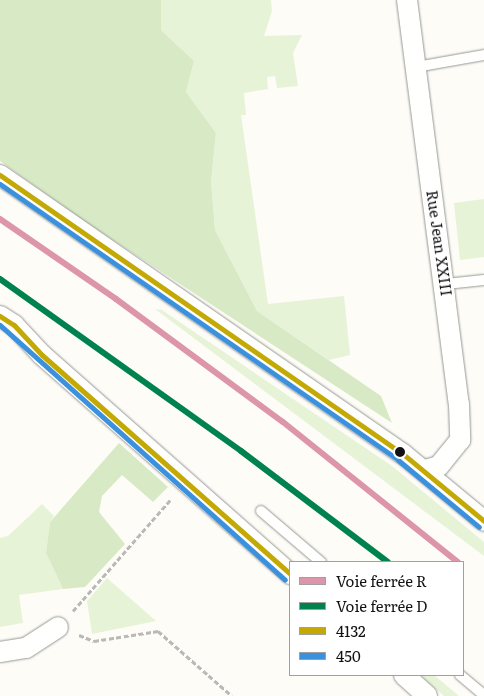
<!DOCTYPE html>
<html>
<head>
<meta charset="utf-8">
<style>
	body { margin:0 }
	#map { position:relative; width:484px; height:696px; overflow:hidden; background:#fdfcf7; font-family:Literata,serif }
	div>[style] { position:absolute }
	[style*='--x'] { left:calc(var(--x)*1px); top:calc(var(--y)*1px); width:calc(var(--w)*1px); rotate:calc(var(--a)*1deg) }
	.green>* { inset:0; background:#e7f3d7 }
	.forest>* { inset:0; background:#d8eac5 }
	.path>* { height:3px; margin-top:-1.5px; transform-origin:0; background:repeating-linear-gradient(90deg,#b9b9b8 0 5px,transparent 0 7.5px) }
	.roads { filter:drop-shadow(0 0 1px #979795) drop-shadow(0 0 1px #979795) }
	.lane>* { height:10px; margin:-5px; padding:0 5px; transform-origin:5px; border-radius:5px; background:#fffffe }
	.street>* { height:20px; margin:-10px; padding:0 10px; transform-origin:10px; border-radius:10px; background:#fffffe }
	.bus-1>* { height:5px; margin:-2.5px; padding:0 2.5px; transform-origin:2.5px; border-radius:2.5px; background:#c4a904 }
	.bus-2>* { height:5px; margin:-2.5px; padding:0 2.5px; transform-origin:2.5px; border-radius:2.5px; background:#3c91dc }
	.rail-1>* { height:6px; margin:-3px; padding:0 3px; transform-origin:3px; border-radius:3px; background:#dc95a9 }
	.rail-2>* { height:6px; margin:-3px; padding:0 3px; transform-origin:3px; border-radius:3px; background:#00824e }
	.dots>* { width:14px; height:14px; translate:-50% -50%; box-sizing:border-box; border:2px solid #fff; border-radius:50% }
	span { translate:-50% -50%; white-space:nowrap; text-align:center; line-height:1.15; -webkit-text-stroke:5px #fff; paint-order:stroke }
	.street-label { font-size:15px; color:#111 }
	.legend { position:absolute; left:289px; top:561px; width:175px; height:115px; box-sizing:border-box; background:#fff; border:1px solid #a0a0a0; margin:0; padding:6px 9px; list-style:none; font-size:15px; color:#111 }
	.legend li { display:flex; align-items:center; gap:10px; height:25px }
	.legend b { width:25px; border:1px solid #a0a0a0 }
</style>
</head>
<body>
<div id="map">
	<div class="green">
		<div style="clip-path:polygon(161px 0,271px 0,272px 11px,264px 36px,302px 35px,293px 53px,298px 86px,277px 88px,275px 76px,267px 77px,268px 89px,244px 93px,246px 115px,241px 115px,268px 304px,344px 296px,350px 355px,329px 360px,257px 311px,215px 230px,211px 181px,216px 133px,186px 92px,194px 61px,161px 30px)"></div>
		<div style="clip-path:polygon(484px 199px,484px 257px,460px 260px,454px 203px)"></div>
		<div style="clip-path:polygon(155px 309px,162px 310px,392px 466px,484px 542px,484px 556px)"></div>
		<div style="clip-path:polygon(42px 504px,54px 516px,50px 522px,46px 553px,63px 589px,19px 595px,23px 623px,0 627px,0 538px,8px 536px)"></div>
		<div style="clip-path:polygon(107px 578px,156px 621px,92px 634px,87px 601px)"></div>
		<div style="clip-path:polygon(420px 675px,434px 675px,459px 696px,444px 696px)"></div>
	</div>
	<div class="forest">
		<div style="clip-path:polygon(0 0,161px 0,161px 30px,194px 61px,186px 92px,216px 133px,211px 181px,215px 230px,257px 311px,381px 396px,392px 423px,87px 223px,0 161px)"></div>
		<div style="clip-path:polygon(119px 443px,168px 487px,153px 502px,122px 475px,102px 496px,99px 512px,125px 544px,85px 587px,63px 589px,46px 553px,50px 522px)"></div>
	</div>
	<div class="path">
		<div style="--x:73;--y:611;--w:149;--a:-48.8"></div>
		<div style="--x:79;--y:635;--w:16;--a:22"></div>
		<div style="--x:94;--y:641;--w:65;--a:-8.9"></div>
		<div style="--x:158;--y:631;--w:98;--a:41.3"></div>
	</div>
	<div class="roads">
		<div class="lane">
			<div style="--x:416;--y:67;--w:69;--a:-10"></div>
			<div style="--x:446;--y:284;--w:38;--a:-6"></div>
			<div style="--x:261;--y:511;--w:79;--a:40.4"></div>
			<div style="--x:460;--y:675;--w:31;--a:40"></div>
		</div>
		<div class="street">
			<div style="--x:407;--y:0;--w:407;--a:82.7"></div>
			<div style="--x:459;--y:404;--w:36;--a:88"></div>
			<div style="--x:460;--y:440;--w:33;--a:129"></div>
			<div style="--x:439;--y:466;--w:15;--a:164"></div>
			<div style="--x:0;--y:175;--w:490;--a:34.7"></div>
			<div style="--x:403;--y:454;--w:105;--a:39.6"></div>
			<div style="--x:0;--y:316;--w:17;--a:33"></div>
			<div style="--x:14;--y:325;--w:41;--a:47"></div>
			<div style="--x:42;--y:355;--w:331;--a:41.4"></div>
			<div style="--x:0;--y:652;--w:26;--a:-9"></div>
			<div style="--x:26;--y:648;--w:38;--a:-33"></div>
			<div style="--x:404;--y:675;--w:31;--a:42"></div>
		</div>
	</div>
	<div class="bus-1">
		<div style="--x:0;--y:175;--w:490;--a:34.7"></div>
		<div style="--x:403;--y:454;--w:105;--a:39.6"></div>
		<div style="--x:0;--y:316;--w:17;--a:33"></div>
		<div style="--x:14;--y:325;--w:41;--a:47"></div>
		<div style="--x:42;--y:355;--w:331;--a:41.4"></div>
	</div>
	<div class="bus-2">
		<div style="--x:0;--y:184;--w:484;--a:34.7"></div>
		<div style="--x:398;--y:460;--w:105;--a:39.6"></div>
		<div style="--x:0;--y:325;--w:382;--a:41.8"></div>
	</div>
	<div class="rail-1">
		<div style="--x:0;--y:219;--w:141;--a:34.6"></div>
		<div style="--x:116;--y:299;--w:207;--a:36.4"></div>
		<div style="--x:283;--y:422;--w:224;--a:38.7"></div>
	</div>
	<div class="rail-2">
		<div style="--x:0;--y:279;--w:296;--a:35.5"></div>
		<div style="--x:241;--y:451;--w:184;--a:37.1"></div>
	</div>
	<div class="dots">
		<div style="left:400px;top:452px;background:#111"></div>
	</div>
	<div class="street-label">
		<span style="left:440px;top:243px;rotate:82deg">Rue Jean XXIII</span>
	</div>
	<ul class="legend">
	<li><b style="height:6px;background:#dc95a9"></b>Voie ferrée R</li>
	<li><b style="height:6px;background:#00824e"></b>Voie ferrée D</li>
	<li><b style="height:6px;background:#c4a904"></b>4132</li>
	<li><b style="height:6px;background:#3c91dc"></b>450</li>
	</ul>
</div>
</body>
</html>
